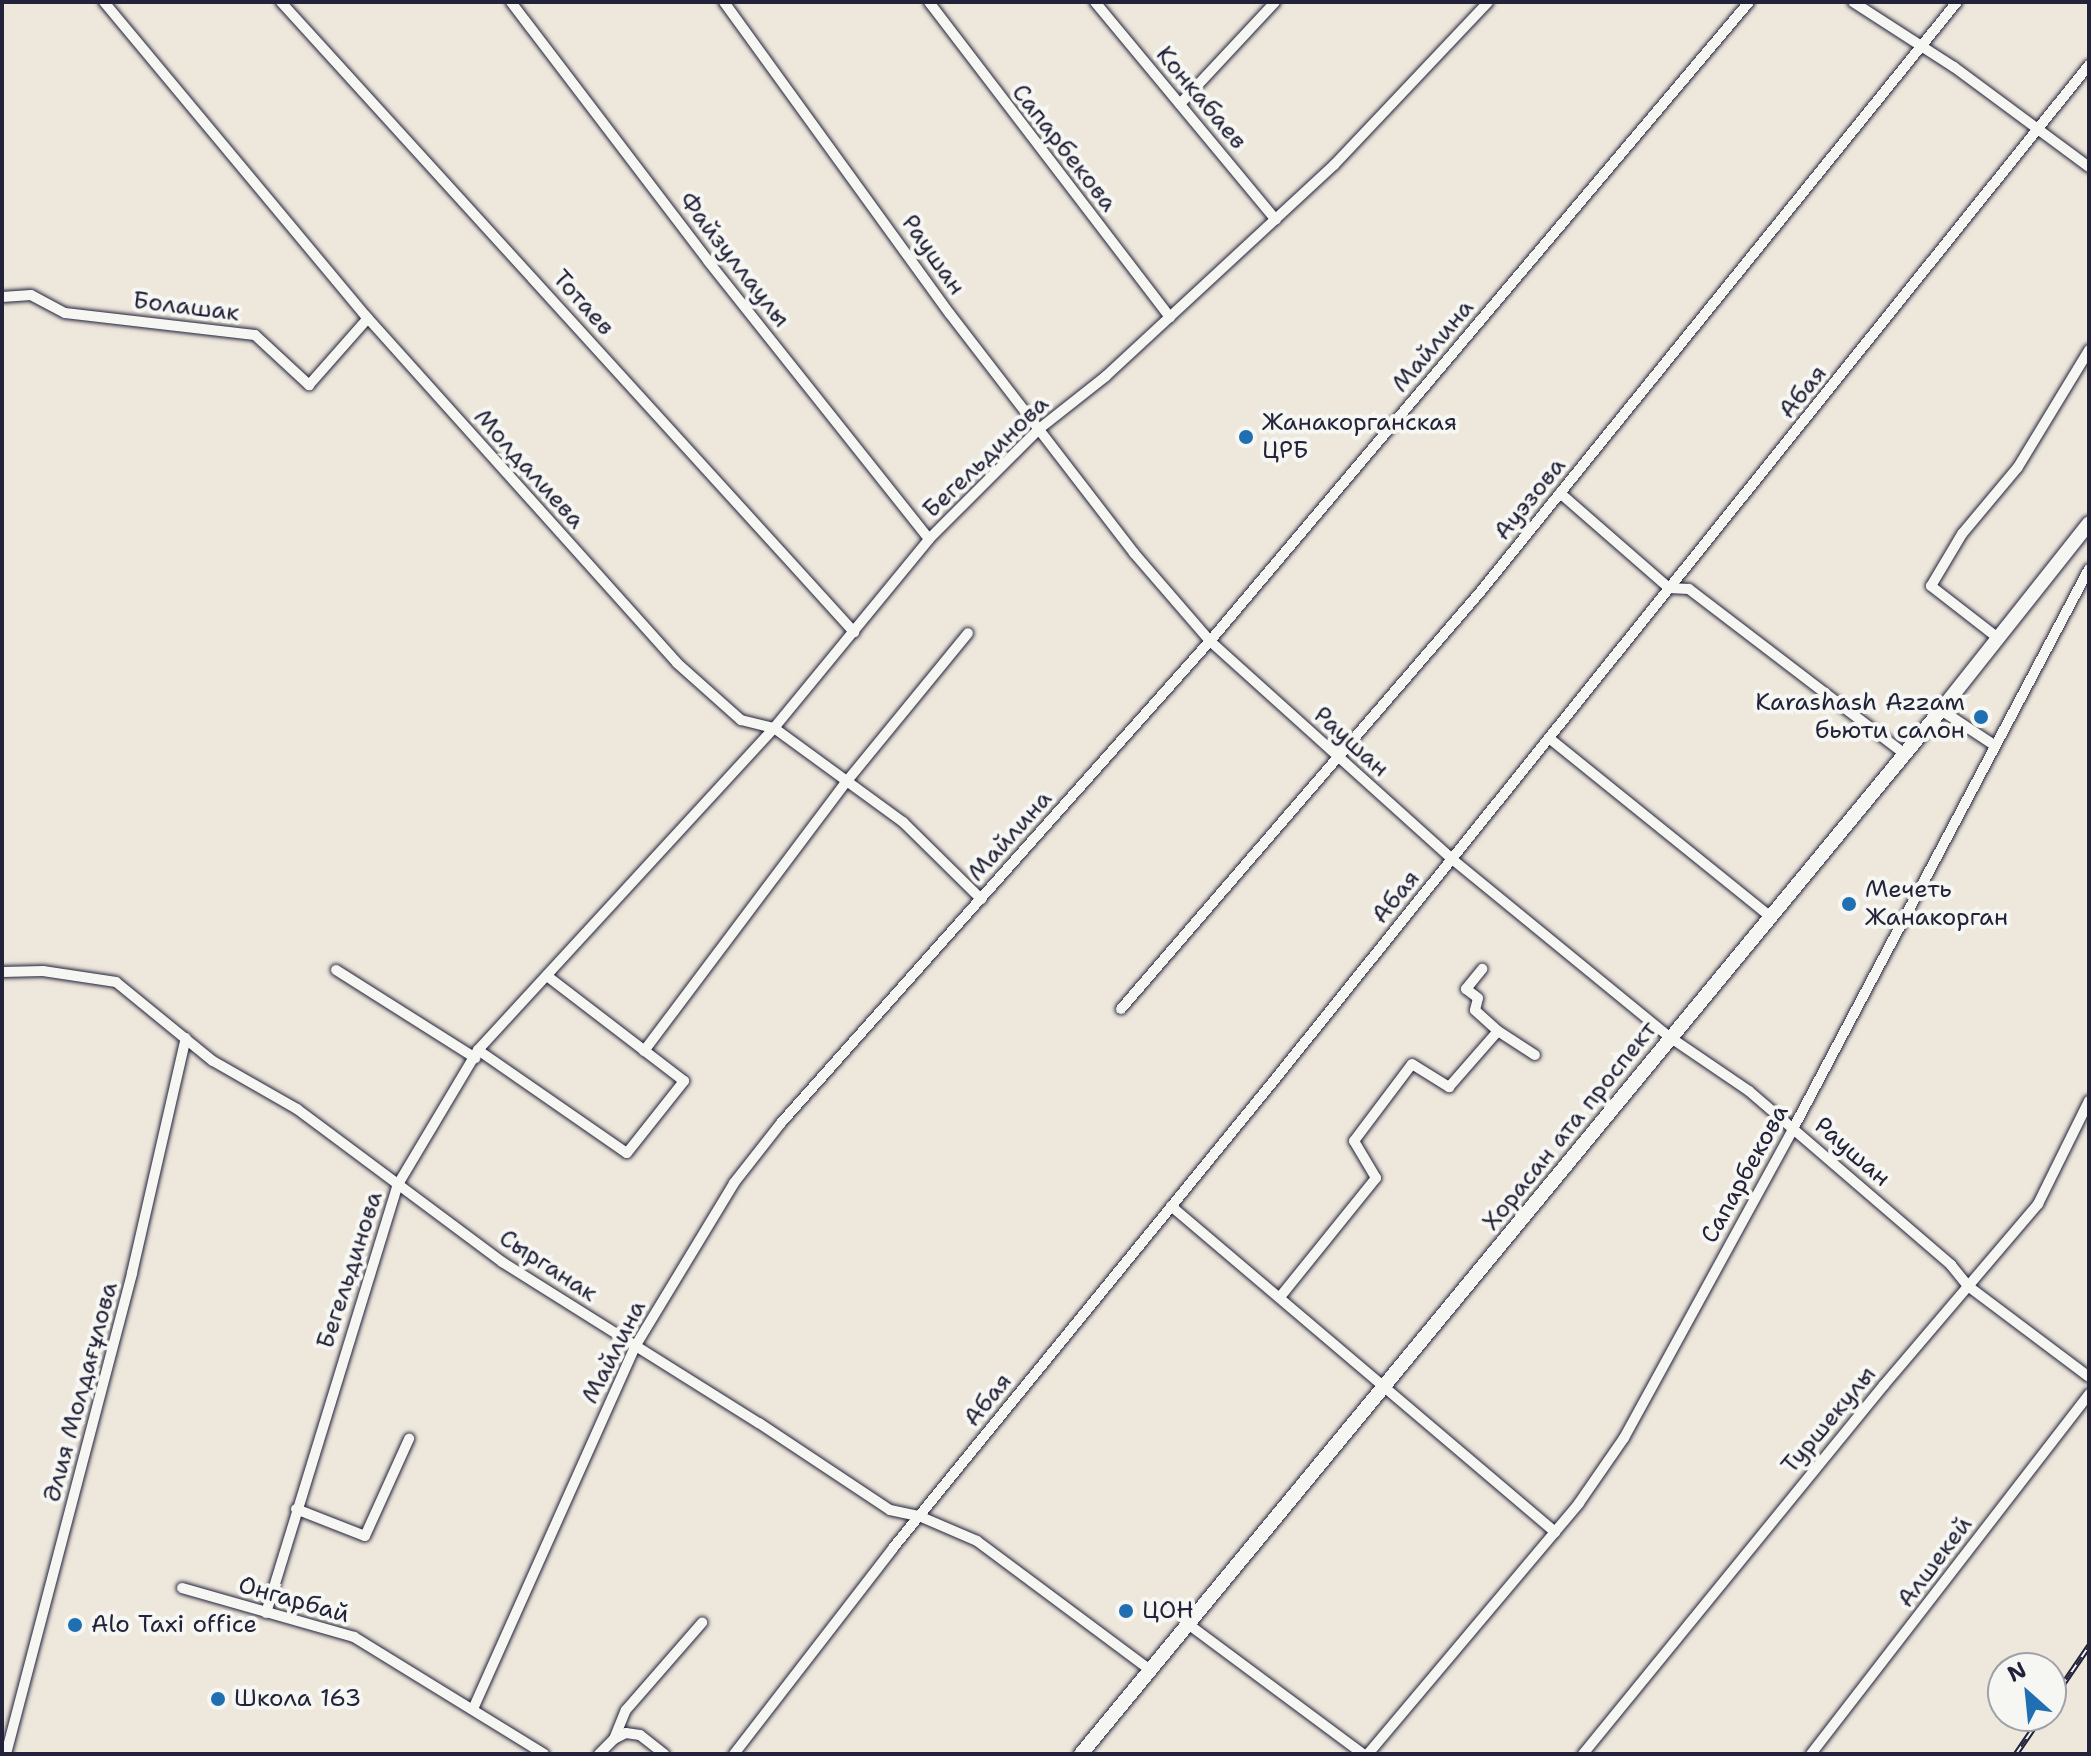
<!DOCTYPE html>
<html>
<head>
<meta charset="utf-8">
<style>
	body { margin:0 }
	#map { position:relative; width:2091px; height:1756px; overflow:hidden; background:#eee7dc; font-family:"Shantell Sans",sans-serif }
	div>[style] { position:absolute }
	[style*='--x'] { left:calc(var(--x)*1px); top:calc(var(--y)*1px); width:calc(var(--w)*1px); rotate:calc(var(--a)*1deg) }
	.roads { filter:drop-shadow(0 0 2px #22223b) drop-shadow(0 0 2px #22223b) }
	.street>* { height:10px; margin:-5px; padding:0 5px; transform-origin:5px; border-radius:5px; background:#f6f6f2 }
	.secondary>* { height:14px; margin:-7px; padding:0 7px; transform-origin:7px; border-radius:7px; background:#f6f6f2 }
	.rail>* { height:6px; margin-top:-3px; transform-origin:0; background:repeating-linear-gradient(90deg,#f6f6f2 0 9px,#22223b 0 18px); box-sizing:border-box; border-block:2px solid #22223b }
	.dots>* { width:22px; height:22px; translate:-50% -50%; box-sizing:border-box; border:4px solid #f6f6f2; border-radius:50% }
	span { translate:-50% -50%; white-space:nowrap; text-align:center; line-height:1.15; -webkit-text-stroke:8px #f6f6f2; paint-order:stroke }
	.street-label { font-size:24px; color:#22223b }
	.poi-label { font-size:24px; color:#22223b }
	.left { translate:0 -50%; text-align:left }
	.right { translate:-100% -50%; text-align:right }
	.frame { position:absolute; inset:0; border:4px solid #22223b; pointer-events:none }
	.north { position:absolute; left:1987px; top:1652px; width:80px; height:80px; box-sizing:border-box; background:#f6f6f2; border:2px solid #a1a1a9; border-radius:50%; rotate:333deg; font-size:22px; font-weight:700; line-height:32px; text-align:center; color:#22223b }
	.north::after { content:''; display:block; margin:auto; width:28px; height:36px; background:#1f6fb2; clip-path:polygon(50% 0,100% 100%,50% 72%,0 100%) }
</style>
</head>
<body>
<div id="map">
	<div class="roads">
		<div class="street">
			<div style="--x:104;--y:2;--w:408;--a:50.2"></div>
			<div style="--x:365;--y:315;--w:467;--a:48.1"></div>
			<div style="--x:677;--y:663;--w:86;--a:41.7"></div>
			<div style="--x:741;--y:720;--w:34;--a:14"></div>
			<div style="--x:774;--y:728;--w:160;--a:36.1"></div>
			<div style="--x:903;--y:822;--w:110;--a:44.6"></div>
			<div style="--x:281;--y:2;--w:852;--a:47.71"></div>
			<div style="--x:511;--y:2;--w:325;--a:52.7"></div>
			<div style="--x:708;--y:261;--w:355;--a:51.5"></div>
			<div style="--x:724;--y:2;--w:385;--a:54.1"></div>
			<div style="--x:950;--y:314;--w:302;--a:52.4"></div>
			<div style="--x:1134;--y:553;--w:116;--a:49.2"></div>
			<div style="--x:1210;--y:641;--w:326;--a:42"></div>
			<div style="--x:1452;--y:859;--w:283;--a:39.3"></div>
			<div style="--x:1671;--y:1038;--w:94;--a:34.2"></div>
			<div style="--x:1749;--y:1091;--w:267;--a:40.7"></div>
			<div style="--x:1951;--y:1265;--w:27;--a:51"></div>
			<div style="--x:1968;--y:1286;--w:151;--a:36.9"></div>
			<div style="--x:929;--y:2;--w:397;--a:52.6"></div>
			<div style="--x:1095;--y:2;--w:283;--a:50.3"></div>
			<div style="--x:1853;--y:2;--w:120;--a:32.8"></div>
			<div style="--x:1954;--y:67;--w:168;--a:36.5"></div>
			<div style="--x:1180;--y:104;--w:139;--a:-47"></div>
			<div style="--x:2;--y:297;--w:29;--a:-4"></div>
			<div style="--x:31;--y:295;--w:38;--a:28"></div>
			<div style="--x:65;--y:313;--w:191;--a:6.6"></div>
			<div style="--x:255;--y:335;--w:74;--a:42.8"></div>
			<div style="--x:309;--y:385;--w:89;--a:-48.6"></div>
			<div style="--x:1560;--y:493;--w:145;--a:41.1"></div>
			<div style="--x:1669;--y:588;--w:20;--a:3"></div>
			<div style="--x:1689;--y:589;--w:272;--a:37.4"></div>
			<div style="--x:1998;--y:638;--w:85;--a:-142.2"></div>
			<div style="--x:1931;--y:586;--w:61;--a:-59.2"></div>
			<div style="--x:1962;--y:534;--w:87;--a:-50.1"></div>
			<div style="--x:2018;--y:467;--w:137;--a:-58.7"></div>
			<div style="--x:1941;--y:710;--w:64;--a:33.4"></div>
			<div style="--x:1549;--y:738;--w:285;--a:38.9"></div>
			<div style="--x:336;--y:970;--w:165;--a:32.3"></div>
			<div style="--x:2;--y:972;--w:41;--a:-1.4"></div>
			<div style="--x:43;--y:971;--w:74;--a:8.6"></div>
			<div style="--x:116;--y:982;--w:125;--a:39.2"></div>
			<div style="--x:213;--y:1061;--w:97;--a:29.7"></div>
			<div style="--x:297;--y:1109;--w:256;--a:36.7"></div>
			<div style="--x:502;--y:1262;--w:303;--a:32.1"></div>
			<div style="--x:759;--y:1423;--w:157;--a:33.6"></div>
			<div style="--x:890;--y:1510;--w:30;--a:12"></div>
			<div style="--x:919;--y:1516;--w:63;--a:23.3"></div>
			<div style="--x:977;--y:1541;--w:216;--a:36.7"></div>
			<div style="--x:1121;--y:1009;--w:552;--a:-49.26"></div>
			<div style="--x:1481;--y:591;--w:757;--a:-51.06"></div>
			<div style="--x:1498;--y:1031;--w:44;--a:33"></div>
			<div style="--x:478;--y:1050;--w:181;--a:34.7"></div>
			<div style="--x:627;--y:1153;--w:92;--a:-51.6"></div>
			<div style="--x:684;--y:1081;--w:173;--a:-142.5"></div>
			<div style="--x:644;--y:1051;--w:338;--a:-53.1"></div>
			<div style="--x:847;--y:781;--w:191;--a:-50.7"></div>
			<div style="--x:1171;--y:1206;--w:504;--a:40.33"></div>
			<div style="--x:1280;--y:1297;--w:153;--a:-51.1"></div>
			<div style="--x:1376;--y:1178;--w:43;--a:-120.7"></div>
			<div style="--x:1354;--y:1141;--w:96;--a:-53"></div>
			<div style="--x:1412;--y:1064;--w:44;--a:31.9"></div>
			<div style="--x:1449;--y:1087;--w:74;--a:-48.8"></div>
			<div style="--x:1498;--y:1031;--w:31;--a:-138"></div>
			<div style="--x:1475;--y:1010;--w:12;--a:-76"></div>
			<div style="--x:1478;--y:998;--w:15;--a:-143"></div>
			<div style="--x:1466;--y:989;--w:26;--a:-51"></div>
			<div style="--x:296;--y:1509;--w:74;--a:21.4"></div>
			<div style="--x:365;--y:1536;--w:107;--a:-65.6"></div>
			<div style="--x:182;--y:1588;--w:179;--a:15.9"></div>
			<div style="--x:354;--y:1637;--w:223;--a:31.6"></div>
			<div style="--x:266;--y:1613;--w:447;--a:-72.9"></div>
			<div style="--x:397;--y:1186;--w:158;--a:-59.2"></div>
			<div style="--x:478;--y:1050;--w:437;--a:-47.4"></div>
			<div style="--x:774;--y:728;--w:244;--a:-50.6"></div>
			<div style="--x:929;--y:539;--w:156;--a:-45"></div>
			<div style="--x:1039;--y:429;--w:85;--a:-38.3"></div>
			<div style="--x:1106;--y:376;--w:311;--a:-42.8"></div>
			<div style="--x:1334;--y:165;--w:224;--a:-46.6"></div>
			<div style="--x:1188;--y:1624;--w:218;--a:36.6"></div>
			<div style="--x:473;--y:1709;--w:399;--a:-65.9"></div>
			<div style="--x:636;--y:1345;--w:189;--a:-58.8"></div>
			<div style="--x:734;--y:1183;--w:76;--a:-51.9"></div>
			<div style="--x:781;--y:1123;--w:645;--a:-48.33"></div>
			<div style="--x:1210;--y:641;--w:836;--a:-49.85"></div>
			<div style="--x:614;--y:1739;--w:31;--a:-68"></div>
			<div style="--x:626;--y:1710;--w:116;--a:-48.9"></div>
			<div style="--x:6;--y:1754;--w:497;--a:-75.3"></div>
			<div style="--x:132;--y:1273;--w:241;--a:-77.1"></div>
			<div style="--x:599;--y:1754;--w:21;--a:-45"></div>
			<div style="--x:614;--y:1739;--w:13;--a:-27"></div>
			<div style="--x:626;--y:1733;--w:14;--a:8"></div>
			<div style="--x:640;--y:1735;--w:31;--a:38"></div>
			<div style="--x:734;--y:1754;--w:260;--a:-52.3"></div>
			<div style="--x:893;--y:1548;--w:600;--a:-50.82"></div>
			<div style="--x:1272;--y:1083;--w:1305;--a:-51.25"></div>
			<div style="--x:1368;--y:1754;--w:328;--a:-49.9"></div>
			<div style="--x:1579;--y:1503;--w:79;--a:-55.3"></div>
			<div style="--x:1624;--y:1438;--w:354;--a:-61.3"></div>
			<div style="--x:1794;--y:1127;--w:631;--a:-62.14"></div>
			<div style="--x:1583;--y:1754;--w:476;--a:-50.8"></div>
			<div style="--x:1884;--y:1385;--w:238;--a:-49.6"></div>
			<div style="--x:2038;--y:1204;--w:115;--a:-63.7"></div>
			<div style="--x:1811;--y:1754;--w:455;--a:-52.3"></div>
		</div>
		<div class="secondary">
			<div style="--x:1081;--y:1754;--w:1353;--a:-50.52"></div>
			<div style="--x:1941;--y:710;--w:238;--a:-51.6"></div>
		</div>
	</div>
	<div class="rail">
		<div style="--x:2051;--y:1702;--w:68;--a:-55.8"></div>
		<div style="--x:2016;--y:1754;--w:46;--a:-55.6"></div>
	</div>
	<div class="dots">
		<div style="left:1246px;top:437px;background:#1f6fb2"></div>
		<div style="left:1981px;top:717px;background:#1f6fb2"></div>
		<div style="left:1849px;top:904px;background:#1f6fb2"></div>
		<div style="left:1126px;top:1611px;background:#1f6fb2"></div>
		<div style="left:75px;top:1625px;background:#1f6fb2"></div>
		<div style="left:218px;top:1699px;background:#1f6fb2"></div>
	</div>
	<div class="street-label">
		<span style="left:1201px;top:98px;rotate:50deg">Конкабаев</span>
		<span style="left:1064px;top:148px;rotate:52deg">Сапарбекова</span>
		<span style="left:933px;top:255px;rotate:55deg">Раушан</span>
		<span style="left:734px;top:260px;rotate:52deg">Файзуллаулы</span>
		<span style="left:583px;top:303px;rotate:48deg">Тотаев</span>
		<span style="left:186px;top:307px;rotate:7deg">Болашак</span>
		<span style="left:1433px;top:346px;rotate:-50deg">Майлина</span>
		<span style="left:1803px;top:392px;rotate:-51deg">Абая</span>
		<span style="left:986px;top:457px;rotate:-44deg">Бегельдинова</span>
		<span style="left:529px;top:469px;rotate:48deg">Молдалиева</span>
		<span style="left:1530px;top:499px;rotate:-51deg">Ауэзова</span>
		<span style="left:1351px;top:742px;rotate:42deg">Раушан</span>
		<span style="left:1010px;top:836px;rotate:-48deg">Майлина</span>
		<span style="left:1396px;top:897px;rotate:-51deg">Абая</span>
		<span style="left:1570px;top:1126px;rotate:-51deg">Хорасан ата проспект</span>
		<span style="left:1852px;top:1152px;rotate:41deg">Раушан</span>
		<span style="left:1745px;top:1174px;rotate:-61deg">Сапарбекова</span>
		<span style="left:548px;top:1266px;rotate:33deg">Сырганак</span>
		<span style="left:350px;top:1270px;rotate:-72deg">Бегельдинова</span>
		<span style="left:614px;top:1352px;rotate:-63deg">Майлина</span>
		<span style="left:81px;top:1392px;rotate:-75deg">Әлия Молдағұлова</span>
		<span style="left:988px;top:1400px;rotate:-51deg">Абая</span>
		<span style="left:1829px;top:1420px;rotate:-50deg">Туршекулы</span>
		<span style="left:1935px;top:1562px;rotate:-53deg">Алшекей</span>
		<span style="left:294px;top:1600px;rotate:16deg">Онгарбай</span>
	</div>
	<div class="poi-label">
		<span class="left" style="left:1262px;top:437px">Жанакорганская<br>ЦРБ</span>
		<span class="right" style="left:1965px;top:717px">Karashash Azzam<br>бьюти салон</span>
		<span class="left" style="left:1865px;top:904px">Мечеть<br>Жанакорган</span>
		<span class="left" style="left:1142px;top:1611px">ЦОН</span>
		<span class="left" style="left:91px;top:1625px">Alo Taxi office</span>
		<span class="left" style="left:234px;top:1699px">Школа 163</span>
	</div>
	<div class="frame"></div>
	<div class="north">N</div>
</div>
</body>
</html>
